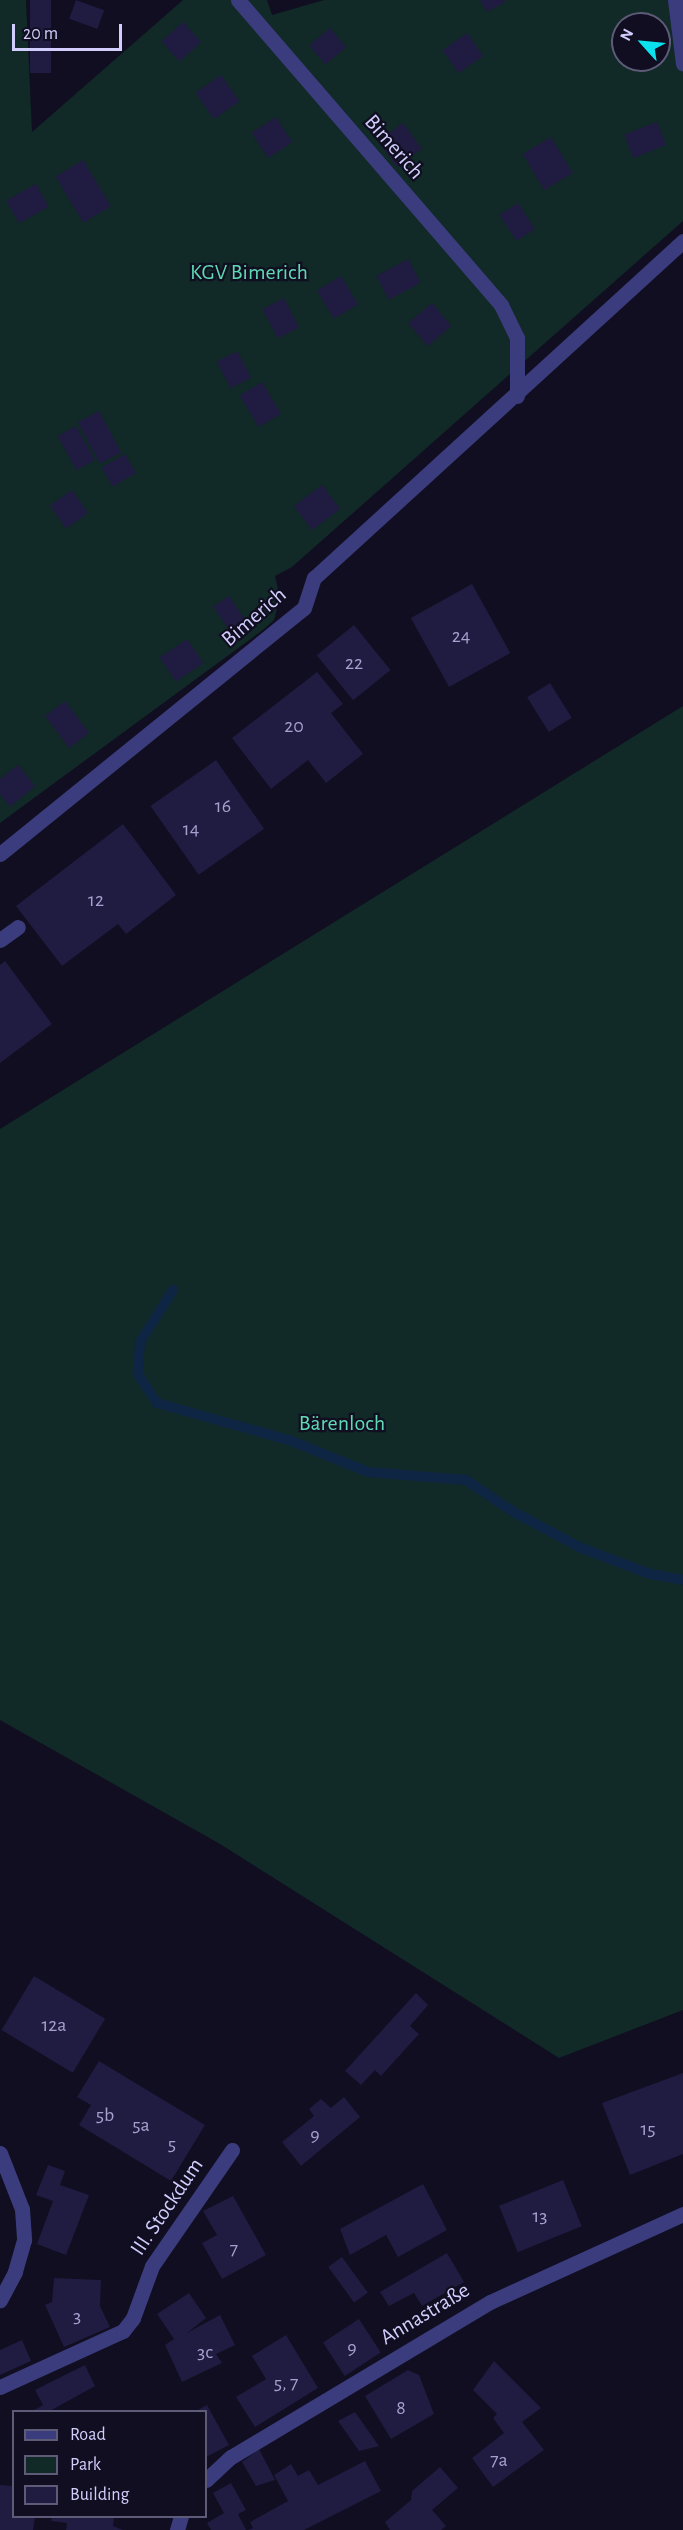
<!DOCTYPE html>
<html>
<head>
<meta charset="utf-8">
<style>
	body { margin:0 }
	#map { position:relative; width:683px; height:2530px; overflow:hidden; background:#100e20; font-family:"Alegreya Sans",sans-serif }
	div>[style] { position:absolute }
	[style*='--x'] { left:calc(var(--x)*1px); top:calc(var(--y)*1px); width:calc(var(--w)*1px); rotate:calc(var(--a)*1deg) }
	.green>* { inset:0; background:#112927 }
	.stream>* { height:10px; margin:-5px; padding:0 5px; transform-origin:5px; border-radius:5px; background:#0e2543 }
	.building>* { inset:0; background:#201b40; transform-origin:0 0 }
	.minor>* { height:15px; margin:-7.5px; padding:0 7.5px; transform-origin:7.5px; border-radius:7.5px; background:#3b3c7d }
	span { translate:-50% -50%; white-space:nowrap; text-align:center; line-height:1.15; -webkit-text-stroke:4.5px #100e20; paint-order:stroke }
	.number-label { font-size:20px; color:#a5a1ce }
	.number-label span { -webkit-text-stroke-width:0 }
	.street-label { font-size:22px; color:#d1cefd }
	.park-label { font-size:22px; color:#5ed9b4 }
	.legend { position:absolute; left:12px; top:2410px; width:195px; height:108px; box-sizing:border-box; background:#100e20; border:2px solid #5d5b78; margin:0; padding:8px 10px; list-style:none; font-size:18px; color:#d1cefd }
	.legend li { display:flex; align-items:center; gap:12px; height:30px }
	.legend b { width:30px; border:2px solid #5d5b78 }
	.north { position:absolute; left:611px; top:12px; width:60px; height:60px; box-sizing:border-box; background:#100e20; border:2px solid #5d5b78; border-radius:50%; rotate:297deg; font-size:16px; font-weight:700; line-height:24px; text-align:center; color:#d1cefd }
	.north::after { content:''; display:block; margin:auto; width:21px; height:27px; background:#0ae3ed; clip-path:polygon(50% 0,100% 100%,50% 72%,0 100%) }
	.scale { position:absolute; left:12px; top:24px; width:110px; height:27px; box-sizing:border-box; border:3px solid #d1cefd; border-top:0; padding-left:8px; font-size:18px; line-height:21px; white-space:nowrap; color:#d1cefd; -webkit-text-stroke:4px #100e20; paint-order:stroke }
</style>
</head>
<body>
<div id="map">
	<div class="green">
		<div style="clip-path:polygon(evenodd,0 0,26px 0,32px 132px,183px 0,267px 0,272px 15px,324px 0,683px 0,683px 221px,292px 567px,275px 576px,280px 598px,274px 620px,264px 629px,0 823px,0 0,623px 24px,659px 24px,659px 60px,623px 60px,623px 24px)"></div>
		<div style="clip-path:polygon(683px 706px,683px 2010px,559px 2058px,220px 1844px,0 1720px,0 1129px)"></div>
	</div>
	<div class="stream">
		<div style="--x:173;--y:1290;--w:62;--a:122.4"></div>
		<div style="--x:140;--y:1342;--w:32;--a:94"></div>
		<div style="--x:138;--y:1374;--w:35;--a:57"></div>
		<div style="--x:157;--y:1403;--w:137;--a:15.7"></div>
		<div style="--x:289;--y:1440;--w:85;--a:22.1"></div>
		<div style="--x:368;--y:1472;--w:98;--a:4.7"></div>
		<div style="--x:466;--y:1480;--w:55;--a:34"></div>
		<div style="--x:512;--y:1511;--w:76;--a:28.2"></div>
		<div style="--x:579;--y:1547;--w:76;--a:20.8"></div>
		<div style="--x:650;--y:1574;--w:34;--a:10"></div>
	</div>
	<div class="building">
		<div style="left:30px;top:0;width:21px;height:73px"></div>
		<div style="left:76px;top:0;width:30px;height:20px;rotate:20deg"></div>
		<div style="clip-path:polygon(480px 0,504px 0,505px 2px,487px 12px)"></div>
		<div style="left:183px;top:22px;width:27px;height:29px;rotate:48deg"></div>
		<div style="left:330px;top:28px;width:25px;height:27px;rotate:50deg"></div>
		<div style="left:467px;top:33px;width:28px;height:30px;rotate:55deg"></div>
		<div style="left:221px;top:75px;width:32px;height:31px;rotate:55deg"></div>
		<div style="left:276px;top:117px;width:30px;height:29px;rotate:57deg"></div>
		<div style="left:657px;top:122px;width:25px;height:35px;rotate:69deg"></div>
		<div style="left:403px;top:123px;width:32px;height:31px;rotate:54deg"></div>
		<div style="left:551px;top:137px;width:42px;height:33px;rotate:59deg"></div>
		<div style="left:83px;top:160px;width:54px;height:32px;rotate:59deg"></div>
		<div style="left:36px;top:184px;width:26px;height:34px;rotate:61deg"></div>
		<div style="left:518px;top:203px;width:31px;height:22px;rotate:57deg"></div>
		<div style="left:408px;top:259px;width:27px;height:36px;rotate:62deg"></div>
		<div style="left:341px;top:276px;width:33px;height:28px;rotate:59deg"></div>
		<div style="left:284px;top:298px;width:33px;height:24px;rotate:63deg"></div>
		<div style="left:432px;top:303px;width:30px;height:31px;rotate:50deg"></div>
		<div style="left:237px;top:351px;width:30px;height:23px;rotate:62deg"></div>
		<div style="left:262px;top:382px;width:37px;height:26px;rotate:59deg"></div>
		<div style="left:99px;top:411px;width:47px;height:24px;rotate:62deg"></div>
		<div style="left:76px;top:426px;width:39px;height:21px;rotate:61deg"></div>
		<div style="left:125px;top:454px;width:22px;height:27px;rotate:60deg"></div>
		<div style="left:322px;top:485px;width:30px;height:35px;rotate:53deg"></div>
		<div style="left:72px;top:490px;width:28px;height:27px;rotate:55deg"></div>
		<div style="left:472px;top:584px;width:79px;height:70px;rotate:61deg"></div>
		<div style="left:229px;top:596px;width:36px;height:19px;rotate:56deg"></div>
		<div style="left:354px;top:625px;width:58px;height:48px;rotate:51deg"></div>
		<div style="left:187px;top:639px;width:29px;height:33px;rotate:56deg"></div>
		<div style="clip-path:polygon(317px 672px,343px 704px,331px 713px,363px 754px,326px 783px,308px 760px,271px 789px,232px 738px)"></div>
		<div style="left:550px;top:683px;width:41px;height:27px;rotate:58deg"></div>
		<div style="left:65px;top:701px;width:40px;height:25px;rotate:53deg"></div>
		<div style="left:216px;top:760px;width:84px;height:80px;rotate:55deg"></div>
		<div style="clip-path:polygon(18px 765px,35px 786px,10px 807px,0 794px,0 779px)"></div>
		<div style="clip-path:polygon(123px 824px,176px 895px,126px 934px,118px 924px,62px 966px,16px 906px)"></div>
		<div style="clip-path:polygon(5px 961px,52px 1024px,0 1063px,0 965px)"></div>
		<div style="left:34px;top:1976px;width:83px;height:63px;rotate:31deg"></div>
		<div style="clip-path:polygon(416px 1993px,428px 2005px,410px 2026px,419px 2034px,381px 2076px,375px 2070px,361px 2085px,345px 2071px)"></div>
		<div style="clip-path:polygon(99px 2061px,205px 2125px,171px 2181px,79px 2125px,91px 2105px,77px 2097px)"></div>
		<div style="clip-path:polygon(683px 2073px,683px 2154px,630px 2175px,602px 2103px)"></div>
		<div style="clip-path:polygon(344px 2097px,360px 2117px,301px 2166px,282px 2142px,314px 2116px,309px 2109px,321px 2099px,331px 2108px)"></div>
		<div style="clip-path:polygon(48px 2165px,65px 2171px,60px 2185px,89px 2195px,66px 2255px,37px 2244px,53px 2201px,36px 2195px)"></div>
		<div style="left:563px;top:2180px;width:50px;height:69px;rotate:68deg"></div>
		<div style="clip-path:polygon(423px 2184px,447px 2230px,398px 2257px,386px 2235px,350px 2255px,340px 2229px)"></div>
		<div style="clip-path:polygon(233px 2196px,266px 2255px,222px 2279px,202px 2243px,217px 2235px,203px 2211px)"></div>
		<div style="clip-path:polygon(447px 2253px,464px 2282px,422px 2306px,414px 2293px,389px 2306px,380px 2292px)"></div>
		<div style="left:342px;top:2257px;width:44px;height:17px;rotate:54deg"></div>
		<div style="clip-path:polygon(54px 2278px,101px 2280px,100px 2306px,110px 2327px,64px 2347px,45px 2305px,52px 2302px)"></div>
		<div style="clip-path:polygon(189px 2293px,206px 2318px,187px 2333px,220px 2315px,235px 2345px,216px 2354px,222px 2363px,182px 2382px,165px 2345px,174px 2339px,157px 2314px)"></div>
		<div style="left:359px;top:2319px;width:40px;height:43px;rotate:57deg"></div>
		<div style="clip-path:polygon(286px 2335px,318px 2388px,255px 2427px,236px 2397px,266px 2379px,252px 2356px)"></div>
		<div style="clip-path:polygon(22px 2340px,31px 2361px,0 2375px,0 2350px)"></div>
		<div style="clip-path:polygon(494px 2361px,541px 2408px,522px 2422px,544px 2450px,493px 2487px,472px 2458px,504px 2433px,493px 2418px,497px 2414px,473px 2390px)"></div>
		<div style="clip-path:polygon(85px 2365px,95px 2386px,48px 2412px,31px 2412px,43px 2405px,35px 2390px)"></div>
		<div style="clip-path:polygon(408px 2370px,419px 2375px,434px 2414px,391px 2439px,365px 2396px)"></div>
		<div style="clip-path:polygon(207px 2405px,229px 2445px,206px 2457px,206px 2412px,194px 2412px)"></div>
		<div style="clip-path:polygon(355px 2412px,379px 2446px,359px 2451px,338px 2421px)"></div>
		<div style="clip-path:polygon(259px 2449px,275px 2480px,256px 2486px,242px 2462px)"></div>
		<div style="clip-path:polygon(365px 2461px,381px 2491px,304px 2530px,248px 2530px,253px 2528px,250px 2522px,288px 2501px,274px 2475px,291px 2464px,298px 2476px,309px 2470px,318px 2485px)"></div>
		<div style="clip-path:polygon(440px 2467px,458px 2488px,432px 2510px,446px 2526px,441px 2530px,390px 2530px,385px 2522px,411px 2500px,412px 2491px)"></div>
		<div style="clip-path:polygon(231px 2483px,246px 2510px,238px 2514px,246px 2530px,211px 2530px,207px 2523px,224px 2513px,213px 2493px)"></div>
		<div style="clip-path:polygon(0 2485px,14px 2486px,14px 2517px,35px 2517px,33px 2530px,0 2530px)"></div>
		<div style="clip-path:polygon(52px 2517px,114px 2517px,113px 2526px,123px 2530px,66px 2530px,67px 2523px,51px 2521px)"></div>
	</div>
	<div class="minor">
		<div style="--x:238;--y:0;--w:403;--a:49.2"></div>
		<div style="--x:501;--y:305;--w:37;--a:64"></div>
		<div style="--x:517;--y:338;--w:58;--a:90"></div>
		<div style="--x:675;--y:0;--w:64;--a:82.8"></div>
		<div style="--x:0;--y:854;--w:391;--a:-39"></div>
		<div style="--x:304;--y:608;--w:32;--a:-72"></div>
		<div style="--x:314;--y:578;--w:500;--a:-42.4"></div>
		<div style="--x:0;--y:940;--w:22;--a:-36"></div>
		<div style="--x:0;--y:2153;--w:60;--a:68.6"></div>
		<div style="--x:22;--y:2209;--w:31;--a:86"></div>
		<div style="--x:24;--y:2240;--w:33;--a:106"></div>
		<div style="--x:15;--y:2272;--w:32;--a:118"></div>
		<div style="--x:0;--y:2387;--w:135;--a:-24.5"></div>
		<div style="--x:123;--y:2331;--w:16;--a:-52"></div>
		<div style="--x:133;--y:2318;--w:55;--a:-69.9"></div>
		<div style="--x:152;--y:2266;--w:141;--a:-55.4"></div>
		<div style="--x:206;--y:2480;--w:34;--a:-43"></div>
		<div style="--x:231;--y:2457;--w:302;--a:-30.9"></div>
		<div style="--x:490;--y:2302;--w:212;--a:-24.5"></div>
		<div style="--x:177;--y:2530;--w:15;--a:-74"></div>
	</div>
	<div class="number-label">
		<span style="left:461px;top:636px">24</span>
		<span style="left:354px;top:663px">22</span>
		<span style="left:294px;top:726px">20</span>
		<span style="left:223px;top:806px">16</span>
		<span style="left:191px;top:829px">14</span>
		<span style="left:96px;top:900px">12</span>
		<span style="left:54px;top:2025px">12a</span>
		<span style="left:105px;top:2115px">5b</span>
		<span style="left:141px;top:2125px">5a</span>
		<span style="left:648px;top:2129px">15</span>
		<span style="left:315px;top:2135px">9</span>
		<span style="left:172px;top:2144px">5</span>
		<span style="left:540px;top:2216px">13</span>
		<span style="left:234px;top:2249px">7</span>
		<span style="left:77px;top:2316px">3</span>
		<span style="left:352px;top:2348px">9</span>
		<span style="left:205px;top:2352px">3c</span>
		<span style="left:286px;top:2383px">5, 7</span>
		<span style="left:401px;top:2408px">8</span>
		<span style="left:499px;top:2460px">7a</span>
	</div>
	<div class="street-label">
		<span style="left:394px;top:147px;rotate:49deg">Bimerich</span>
		<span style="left:254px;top:617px;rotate:-41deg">Bimerich</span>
		<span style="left:167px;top:2207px;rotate:-56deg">III. Stockdum</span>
		<span style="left:425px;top:2314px;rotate:-31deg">Annastraße</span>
	</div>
	<div class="park-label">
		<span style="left:249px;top:273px">KGV Bimerich</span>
		<span style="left:342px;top:1424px">Bärenloch</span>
	</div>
	<ul class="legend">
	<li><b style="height:8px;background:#3b3c7d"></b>Road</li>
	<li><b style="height:16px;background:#112927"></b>Park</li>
	<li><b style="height:16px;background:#201b40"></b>Building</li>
	</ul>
	<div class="north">N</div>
	<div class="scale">20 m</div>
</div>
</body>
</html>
